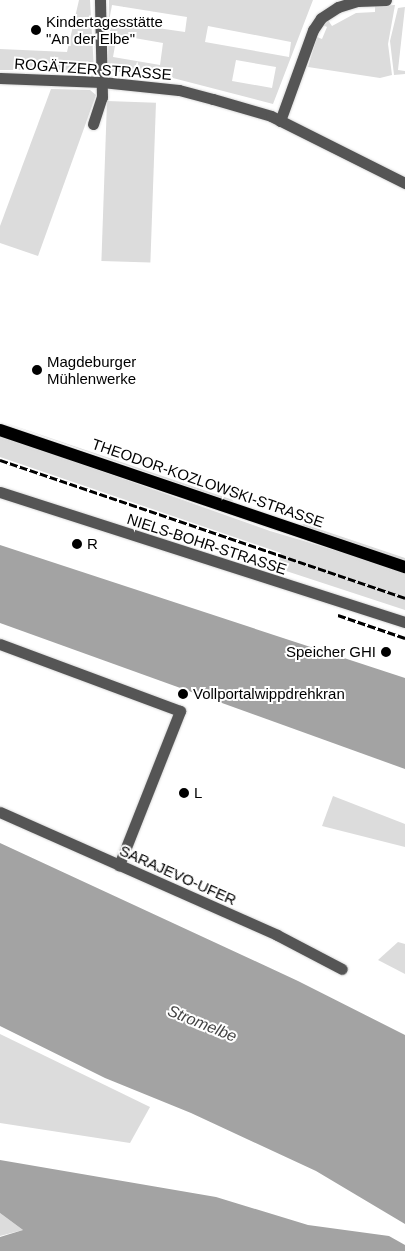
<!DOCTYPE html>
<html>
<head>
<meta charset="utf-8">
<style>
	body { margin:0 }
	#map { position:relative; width:405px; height:1251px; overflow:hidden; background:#fff; font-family:Helvetica,sans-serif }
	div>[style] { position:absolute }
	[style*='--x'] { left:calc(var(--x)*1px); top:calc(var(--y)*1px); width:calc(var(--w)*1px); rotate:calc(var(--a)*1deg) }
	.green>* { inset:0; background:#dcdcdc; transform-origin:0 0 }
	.water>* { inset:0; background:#a3a3a3 }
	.roads { filter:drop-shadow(0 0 1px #dbdbdb) drop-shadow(0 0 1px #dbdbdb) }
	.minor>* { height:11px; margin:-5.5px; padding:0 5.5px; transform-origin:5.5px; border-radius:5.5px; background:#555 }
	.major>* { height:12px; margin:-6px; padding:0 6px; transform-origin:6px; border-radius:6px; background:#000 }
	.rail>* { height:2.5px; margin-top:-1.25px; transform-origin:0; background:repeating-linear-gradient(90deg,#000 0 8px,transparent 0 10.5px) }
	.dots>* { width:14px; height:14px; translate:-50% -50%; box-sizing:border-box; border:2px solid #fff; border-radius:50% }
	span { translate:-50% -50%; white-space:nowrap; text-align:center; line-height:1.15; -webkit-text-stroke:4px #fff; paint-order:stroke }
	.poi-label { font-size:15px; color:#000 }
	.left { translate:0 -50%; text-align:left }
	.right { translate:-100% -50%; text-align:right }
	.street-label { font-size:15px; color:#000 }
	.water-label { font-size:16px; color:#444; font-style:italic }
</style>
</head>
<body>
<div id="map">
	<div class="green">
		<div style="clip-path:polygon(79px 0,90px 0,94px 70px,0 70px,0 49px,67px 52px)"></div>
		<div style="clip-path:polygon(evenodd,109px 0,313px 0,273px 104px,169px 77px,111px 71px,108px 65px,109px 0,112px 5px,187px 17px,185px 32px,109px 21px,112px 5px,109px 0,208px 26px,291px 42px,289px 57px,205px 42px,208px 26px,109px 0,117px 35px,163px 43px,160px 65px,113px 57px,117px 35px,109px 0,236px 60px,276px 67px,272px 88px,232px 81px,236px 60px)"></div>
		<div style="clip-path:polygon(395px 5px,388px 44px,392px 75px,380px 78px,308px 67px,317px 37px,322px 39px,327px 27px,321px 24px,328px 20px,332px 26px,356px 13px,375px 12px,375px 6px)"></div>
		<div style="clip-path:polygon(405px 7px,398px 70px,405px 71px,405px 74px,394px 75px,390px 41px,398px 8px)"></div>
		<div style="clip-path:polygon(51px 89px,90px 90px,96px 95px,38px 256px,0 243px,0 226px)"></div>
		<div style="left:107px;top:101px;width:49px;height:160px;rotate:2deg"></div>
		<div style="clip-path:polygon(0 421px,233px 500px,232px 502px)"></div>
		<div style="clip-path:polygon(0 435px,270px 531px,405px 571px,405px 610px,277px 568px,281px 553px,0 457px)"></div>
		<div style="clip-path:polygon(304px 524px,405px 558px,405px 561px,301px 525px)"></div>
		<div style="clip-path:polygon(333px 796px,405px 824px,405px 847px,322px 826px)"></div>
		<div style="clip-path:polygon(398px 942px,405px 944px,405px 974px,378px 960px)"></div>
		<div style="clip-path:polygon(0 1034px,150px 1107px,130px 1143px,0 1123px)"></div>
		<div style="clip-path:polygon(0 1213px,23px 1230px,0 1236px)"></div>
	</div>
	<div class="water">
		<div style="clip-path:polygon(0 545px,405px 678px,405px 769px,0 623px)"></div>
		<div style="clip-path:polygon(0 843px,298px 981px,405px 1035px,405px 1224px,316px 1171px,191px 1113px,105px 1078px,0 1026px)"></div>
		<div style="clip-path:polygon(0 1160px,216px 1197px,308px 1225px,389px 1236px,405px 1245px,405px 1251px,0 1251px,0 1237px,23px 1230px,0 1213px)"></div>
	</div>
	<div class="roads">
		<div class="minor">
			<div style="--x:0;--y:78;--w:102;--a:2.2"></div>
			<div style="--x:102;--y:82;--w:77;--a:5.9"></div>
			<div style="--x:179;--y:90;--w:35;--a:15"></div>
			<div style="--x:213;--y:99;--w:60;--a:16.3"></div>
			<div style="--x:271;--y:116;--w:150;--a:26.6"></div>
			<div style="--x:280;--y:121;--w:97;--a:-70.1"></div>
			<div style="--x:313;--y:30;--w:14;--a:-56"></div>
			<div style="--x:321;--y:18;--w:20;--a:-33"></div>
			<div style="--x:338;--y:7;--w:21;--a:-17"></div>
			<div style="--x:358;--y:1;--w:28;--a:-2"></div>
			<div style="--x:93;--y:124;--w:28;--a:-72"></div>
			<div style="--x:102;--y:97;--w:97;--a:-91.2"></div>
			<div style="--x:0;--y:492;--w:425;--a:17.8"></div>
			<div style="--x:0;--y:644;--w:192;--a:20.4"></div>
			<div style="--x:180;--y:711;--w:166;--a:111.6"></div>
			<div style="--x:0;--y:812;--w:303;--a:23.9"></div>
			<div style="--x:277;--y:935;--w:73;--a:27.6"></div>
		</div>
		<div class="major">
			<div style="--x:0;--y:430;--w:428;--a:18.7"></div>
		</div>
	</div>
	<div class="rail">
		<div style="--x:0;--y:460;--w:428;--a:18.8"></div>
		<div style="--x:338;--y:615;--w:71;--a:18.9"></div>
	</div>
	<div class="dots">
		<div style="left:36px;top:30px;background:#000"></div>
		<div style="left:37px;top:370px;background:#000"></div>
		<div style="left:77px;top:544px;background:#000"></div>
		<div style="left:386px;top:652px;background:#000"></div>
		<div style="left:183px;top:694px;background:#000"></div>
		<div style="left:184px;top:793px;background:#000"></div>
	</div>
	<div class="poi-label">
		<span class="left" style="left:46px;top:30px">Kindertagesstätte<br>"An der Elbe"</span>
		<span class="left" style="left:47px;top:370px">Magdeburger<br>Mühlenwerke</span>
		<span class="left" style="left:87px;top:544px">R</span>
		<span class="right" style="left:376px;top:652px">Speicher GHI</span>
		<span class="left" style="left:193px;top:694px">Vollportalwippdrehkran</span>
		<span class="left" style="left:194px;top:793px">L</span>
	</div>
	<div class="street-label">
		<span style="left:93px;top:69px;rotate:4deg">ROGÄTZER STRASSE</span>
		<span style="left:208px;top:483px;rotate:19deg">THEODOR-KOZLOWSKI-STRASSE</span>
		<span style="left:207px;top:544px;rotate:18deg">NIELS-BOHR-STRASSE</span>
		<span style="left:178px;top:875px;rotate:24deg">SARAJEVO-UFER</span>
	</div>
	<div class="water-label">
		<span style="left:202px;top:1024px;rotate:22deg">Stromelbe</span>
	</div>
</div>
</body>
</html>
